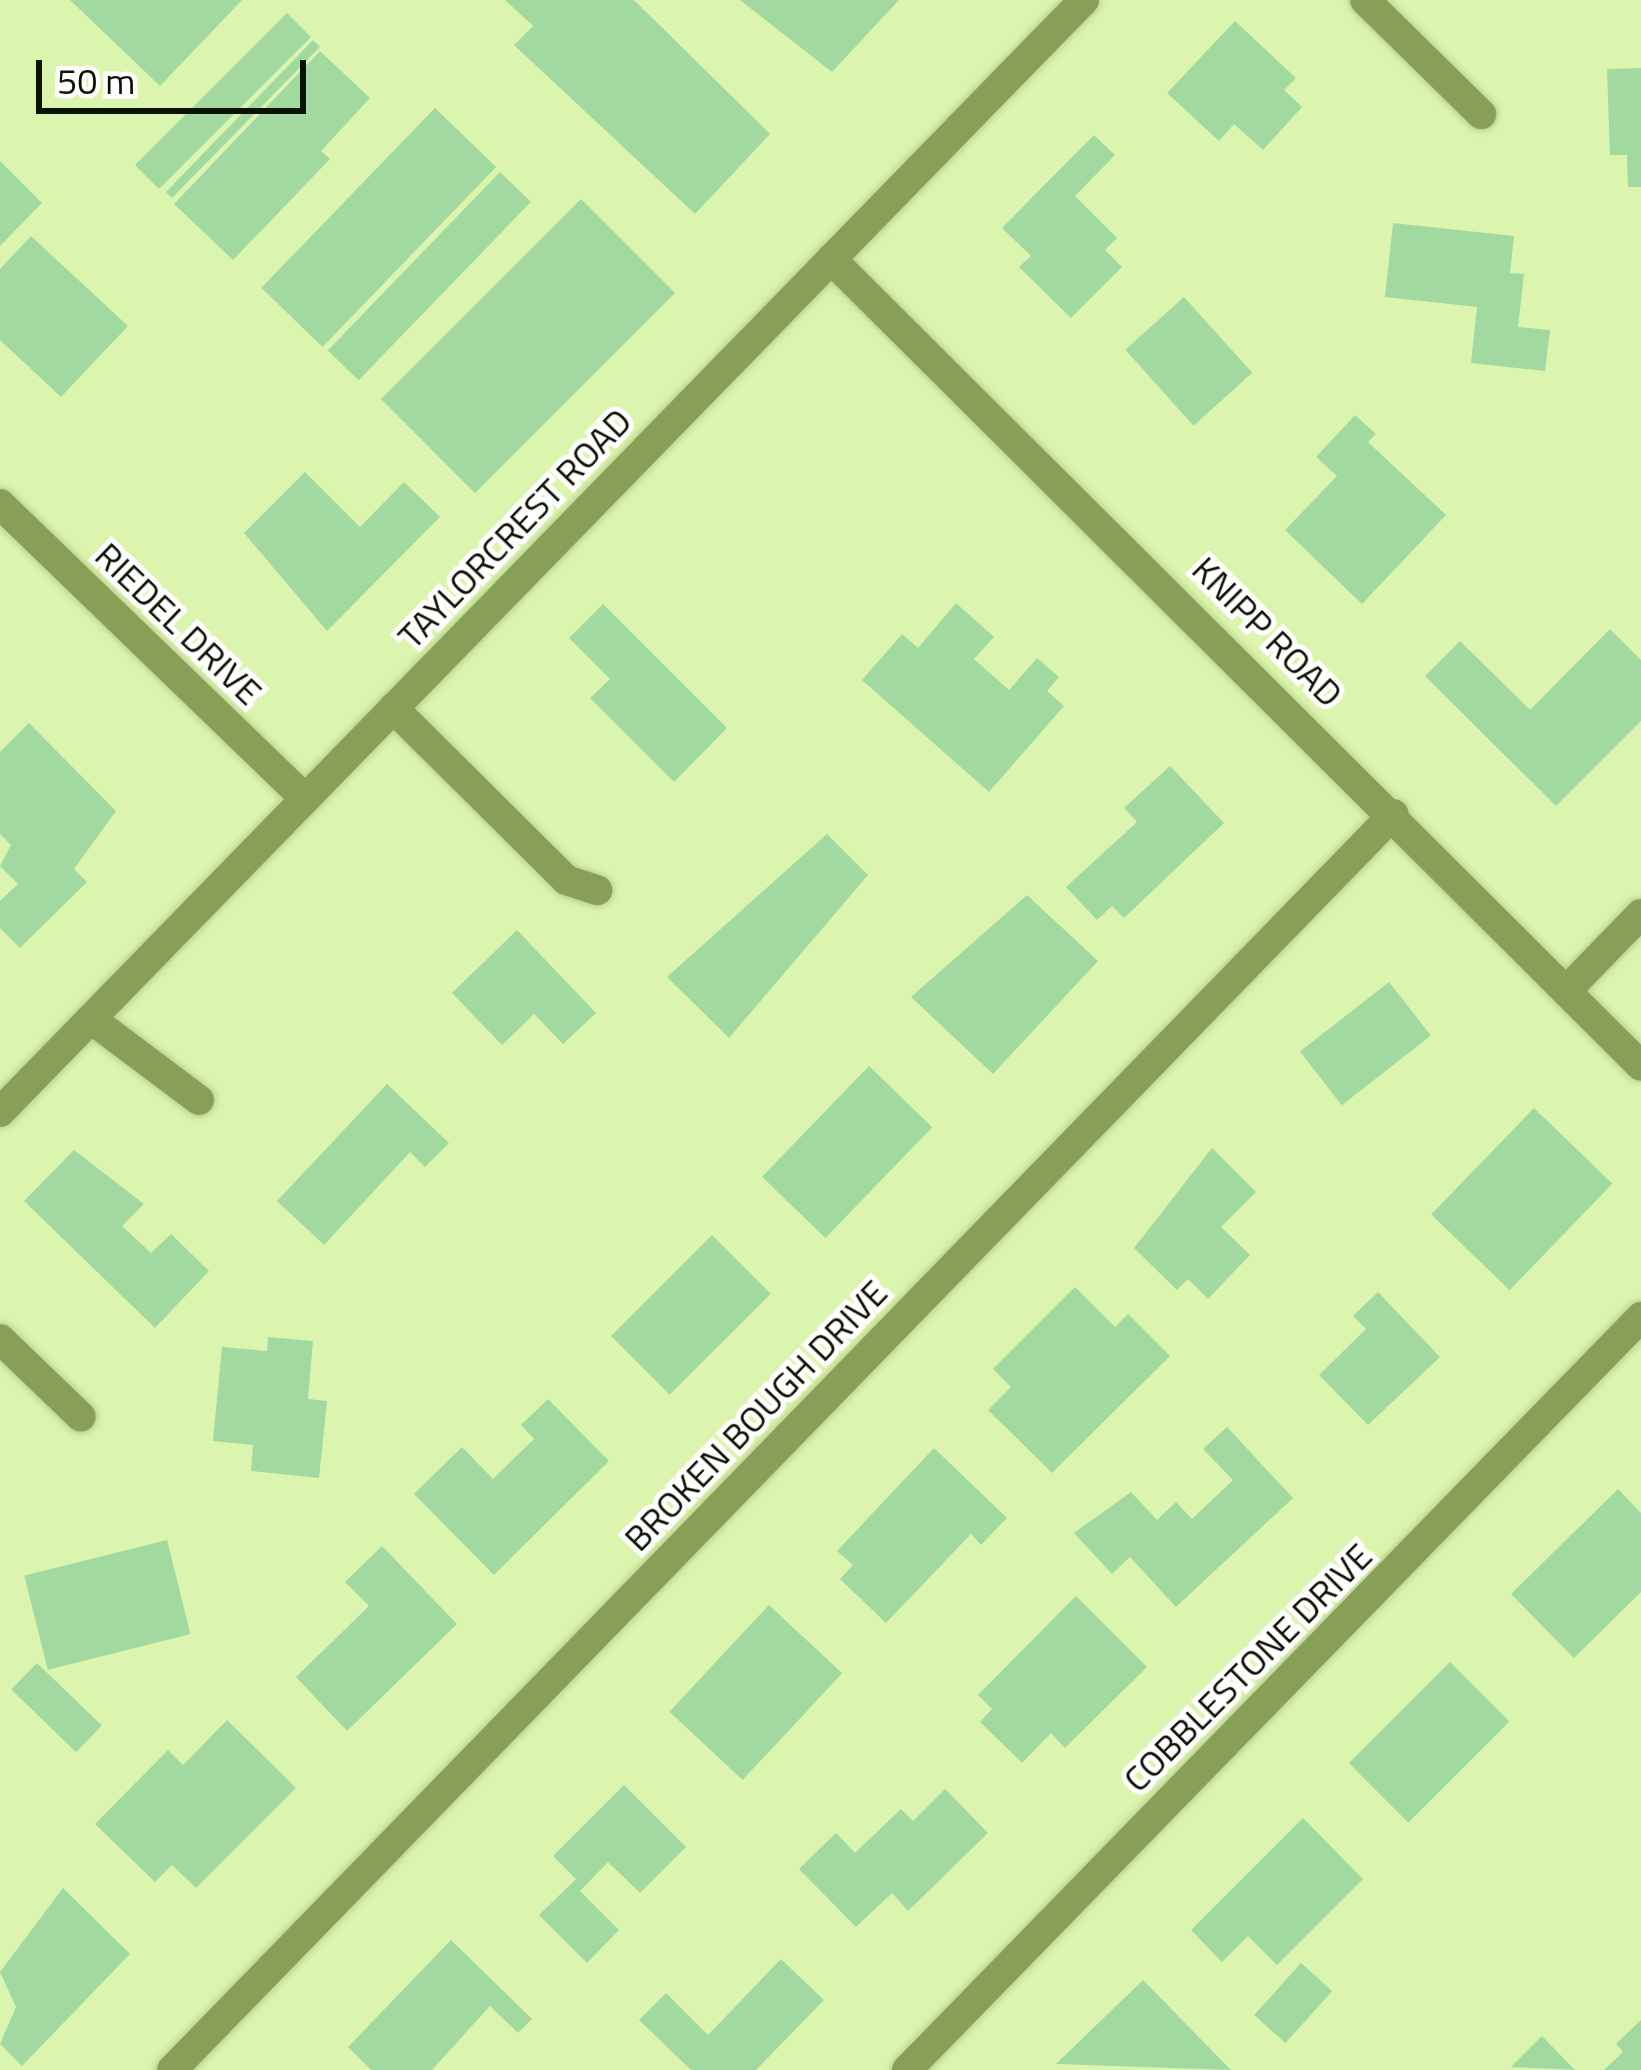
<!DOCTYPE html>
<html>
<head>
<meta charset="utf-8">
<style>
	body { margin:0 }
	#map { position:relative; width:1641px; height:2070px; overflow:hidden; background:#dcf5ae; font-family:"Titillium Web",sans-serif }
	div>[style] { position:absolute }
	[style*='--x'] { left:calc(var(--x)*1px); top:calc(var(--y)*1px); width:calc(var(--w)*1px); rotate:calc(var(--a)*1deg) }
	.building>* { inset:0; background:#a2d9a1; transform-origin:0 0 }
	.roads { filter:drop-shadow(0 0 3px #bbd192) drop-shadow(0 0 3px #bbd192) }
	.minor>* { height:30px; margin:-15px; padding:0 15px; transform-origin:15px; border-radius:15px; background:#879f56 }
	.tertiary>* { height:30px; margin:-15px; padding:0 15px; transform-origin:15px; border-radius:15px; background:#879f56 }
	span { translate:-50% -50%; white-space:nowrap; text-align:center; line-height:1.15; -webkit-text-stroke:10px #fff; paint-order:stroke }
	.street-label { font-size:36px; color:#0b1200 }
	.scale { position:absolute; left:36px; top:60px; width:270px; height:54px; box-sizing:border-box; border:6px solid #0b1200; border-top:0; padding-left:15px; font-size:36px; line-height:42px; white-space:nowrap; color:#0b1200; -webkit-text-stroke:9px #fff; paint-order:stroke }
</style>
</head>
<body>
<div id="map">
	<div class="building">
		<div style="clip-path:polygon(70px 0,242px 0,160px 86px)"></div>
		<div style="clip-path:polygon(505px 0,634px 0,770px 134px,695px 214px,514px 45px,533px 26px)"></div>
		<div style="clip-path:polygon(740px 0,899px 0,832px 72px)"></div>
		<div style="left:287px;top:13px;width:34px;height:215px;rotate:45deg"></div>
		<div style="clip-path:polygon(1235px 21px,1296px 78px,1284px 90px,1302px 107px,1263px 150px,1234px 124px,1219px 141px,1167px 93px)"></div>
		<div style="clip-path:polygon(313px 40px,320px 47px,172px 198px,166px 192px)"></div>
		<div style="clip-path:polygon(320px 51px,370px 98px,321px 151px,330px 159px,233px 260px,174px 204px)"></div>
		<div style="clip-path:polygon(1641px 68px,1641px 187px,1628px 187px,1627px 155px,1610px 155px,1607px 69px)"></div>
		<div style="left:435px;top:108px;width:85px;height:250px;rotate:44deg"></div>
		<div style="clip-path:polygon(1094px 135px,1115px 155px,1075px 196px,1117px 238px,1105px 250px,1122px 267px,1071px 318px,1019px 267px,1031px 256px,1002px 228px)"></div>
		<div style="clip-path:polygon(0 161px,42px 203px,0 246px)"></div>
		<div style="left:500px;top:172px;width:43px;height:248px;rotate:44deg"></div>
		<div style="left:581px;top:199px;width:133px;height:283px;rotate:45deg"></div>
		<div style="clip-path:polygon(1393px 223px,1514px 236px,1510px 273px,1524px 274px,1518px 327px,1550px 330px,1545px 371px,1471px 363px,1477px 307px,1385px 297px)"></div>
		<div style="clip-path:polygon(31px 236px,128px 326px,61px 397px,0 340px,0 269px)"></div>
		<div style="left:1184px;top:297px;width:102px;height:79px;rotate:48deg"></div>
		<div style="clip-path:polygon(1355px 415px,1376px 434px,1368px 442px,1446px 515px,1362px 604px,1285px 530px,1337px 476px,1316px 457px)"></div>
		<div style="clip-path:polygon(305px 472px,360px 527px,404px 482px,440px 517px,327px 631px,244px 533px)"></div>
		<div style="clip-path:polygon(956px 603px,994px 637px,974px 659px,1009px 690px,1037px 658px,1059px 677px,1047px 691px,1064px 706px,989px 792px,862px 680px,902px 634px,918px 648px)"></div>
		<div style="clip-path:polygon(603px 604px,727px 728px,674px 782px,590px 698px,610px 679px,569px 638px)"></div>
		<div style="clip-path:polygon(1610px 629px,1641px 660px,1641px 721px,1556px 806px,1425px 676px,1460px 641px,1530px 710px)"></div>
		<div style="clip-path:polygon(29px 723px,116px 811px,74px 869px,87px 882px,20px 948px,0 928px,0 901px,18px 884px,0 866px,11px 845px,0 834px,0 752px)"></div>
		<div style="clip-path:polygon(1170px 766px,1224px 823px,1124px 918px,1112px 906px,1097px 920px,1066px 887px,1137px 822px,1124px 808px)"></div>
		<div style="clip-path:polygon(827px 834px,868px 875px,729px 1038px,667px 977px)"></div>
		<div style="clip-path:polygon(1027px 895px,1098px 961px,993px 1074px,911px 997px)"></div>
		<div style="clip-path:polygon(517px 930px,596px 1013px,563px 1044px,534px 1014px,502px 1045px,452px 993px)"></div>
		<div style="left:1389px;top:982px;width:68px;height:113px;rotate:52deg"></div>
		<div style="left:869px;top:1066px;width:88px;height:154px;rotate:44deg"></div>
		<div style="clip-path:polygon(387px 1084px,449px 1143px,425px 1167px,410px 1152px,324px 1245px,277px 1201px)"></div>
		<div style="left:1534px;top:1108px;width:109px;height:148px;rotate:44deg"></div>
		<div style="clip-path:polygon(1212px 1148px,1256px 1192px,1221px 1227px,1250px 1255px,1208px 1299px,1188px 1279px,1177px 1290px,1134px 1248px)"></div>
		<div style="clip-path:polygon(74px 1150px,144px 1204px,122px 1226px,151px 1253px,171px 1234px,209px 1271px,155px 1328px,24px 1201px)"></div>
		<div style="left:712px;top:1235px;width:83px;height:143px;rotate:45deg"></div>
		<div style="clip-path:polygon(1075px 1287px,1115px 1327px,1128px 1314px,1170px 1356px,1052px 1473px,988px 1410px,1011px 1387px,993px 1369px)"></div>
		<div style="clip-path:polygon(1378px 1292px,1440px 1357px,1368px 1425px,1319px 1375px,1366px 1329px,1353px 1316px)"></div>
		<div style="clip-path:polygon(268px 1337px,313px 1341px,308px 1399px,327px 1401px,319px 1478px,251px 1471px,253px 1445px,213px 1441px,222px 1347px,267px 1351px)"></div>
		<div style="clip-path:polygon(548px 1399px,609px 1461px,494px 1575px,414px 1494px,462px 1447px,493px 1479px,534px 1439px,521px 1425px)"></div>
		<div style="clip-path:polygon(1227px 1427px,1293px 1498px,1176px 1607px,1130px 1557px,1112px 1574px,1074px 1533px,1131px 1492px,1157px 1520px,1176px 1502px,1192px 1519px,1233px 1480px,1203px 1449px)"></div>
		<div style="clip-path:polygon(934px 1448px,1007px 1518px,981px 1545px,971px 1534px,886px 1623px,840px 1579px,853px 1565px,837px 1551px)"></div>
		<div style="clip-path:polygon(1618px 1489px,1641px 1513px,1641px 1592px,1574px 1658px,1511px 1594px)"></div>
		<div style="left:167px;top:1540px;width:97px;height:147px;rotate:76deg"></div>
		<div style="clip-path:polygon(382px 1546px,457px 1624px,347px 1731px,296px 1677px,369px 1606px,345px 1582px)"></div>
		<div style="clip-path:polygon(1076px 1596px,1147px 1667px,1065px 1748px,1051px 1733px,1022px 1763px,980px 1722px,992px 1709px,978px 1695px)"></div>
		<div style="left:769px;top:1605px;width:100px;height:146px;rotate:43deg"></div>
		<div style="left:1450px;top:1662px;width:84px;height:143px;rotate:45deg"></div>
		<div style="left:37px;top:1663px;width:90px;height:37px;rotate:44deg"></div>
		<div style="clip-path:polygon(227px 1720px,296px 1788px,196px 1888px,172px 1865px,155px 1882px,95px 1824px,168px 1750px,183px 1765px)"></div>
		<div style="clip-path:polygon(624px 1785px,686px 1847px,640px 1893px,608px 1862px,580px 1891px,619px 1930px,587px 1963px,539px 1915px,576px 1879px,553px 1856px)"></div>
		<div style="clip-path:polygon(945px 1789px,988px 1833px,908px 1911px,892px 1893px,856px 1927px,799px 1869px,836px 1833px,855px 1853px,901px 1809px,913px 1821px)"></div>
		<div style="clip-path:polygon(1303px 1818px,1363px 1879px,1277px 1965px,1248px 1936px,1222px 1962px,1191px 1930px)"></div>
		<div style="clip-path:polygon(63px 1888px,130px 1954px,22px 2066px,0 2044px,16px 2007px,0 1972px)"></div>
		<div style="clip-path:polygon(451px 1940px,532px 2019px,518px 2033px,490px 2006px,432px 2070px,371px 2070px,348px 2047px)"></div>
		<div style="clip-path:polygon(781px 1959px,824px 2000px,756px 2070px,691px 2070px,639px 2020px,666px 1993px,708px 2035px)"></div>
		<div style="left:1301px;top:1963px;width:42px;height:70px;rotate:42deg"></div>
		<div style="clip-path:polygon(1143px 1980px,1231px 2070px,1056px 2064px)"></div>
		<div style="clip-path:polygon(1641px 2020px,1641px 2070px,1604px 2070px,1623px 2052px,1616px 2044px)"></div>
		<div style="clip-path:polygon(1542px 2036px,1575px 2070px,1511px 2067px)"></div>
	</div>
	<div class="roads">
		<div class="minor">
			<div style="--x:1365;--y:0;--w:163;--a:44.5"></div>
			<div style="--x:0;--y:504;--w:424;--a:44"></div>
			<div style="--x:393;--y:708;--w:244;--a:44.8"></div>
			<div style="--x:566;--y:880;--w:33;--a:18"></div>
			<div style="--x:1567;--y:990;--w:106;--a:-45.8"></div>
			<div style="--x:91;--y:1019;--w:135;--a:36.9"></div>
			<div style="--x:0;--y:1339;--w:112;--a:43.9"></div>
			<div style="--x:172;--y:2070;--w:1752;--a:-45.79"></div>
			<div style="--x:907;--y:2070;--w:1052;--a:-45.73"></div>
		</div>
		<div class="tertiary">
			<div style="--x:831;--y:259;--w:1143;--a:44.89"></div>
			<div style="--x:0;--y:1112;--w:1553;--a:-45.73"></div>
		</div>
	</div>
	<div class="street-label">
		<span style="left:514px;top:528px;rotate:-46deg">TAYLORCREST ROAD</span>
		<span style="left:179px;top:623px;rotate:44deg">RIEDEL DRIVE</span>
		<span style="left:1268px;top:631px;rotate:45deg">KNIPP ROAD</span>
		<span style="left:755px;top:1415px;rotate:-46deg">BROKEN BOUGH DRIVE</span>
		<span style="left:1247px;top:1667px;rotate:-45deg">COBBLESTONE DRIVE</span>
	</div>
	<div class="scale">50 m</div>
</div>
</body>
</html>
